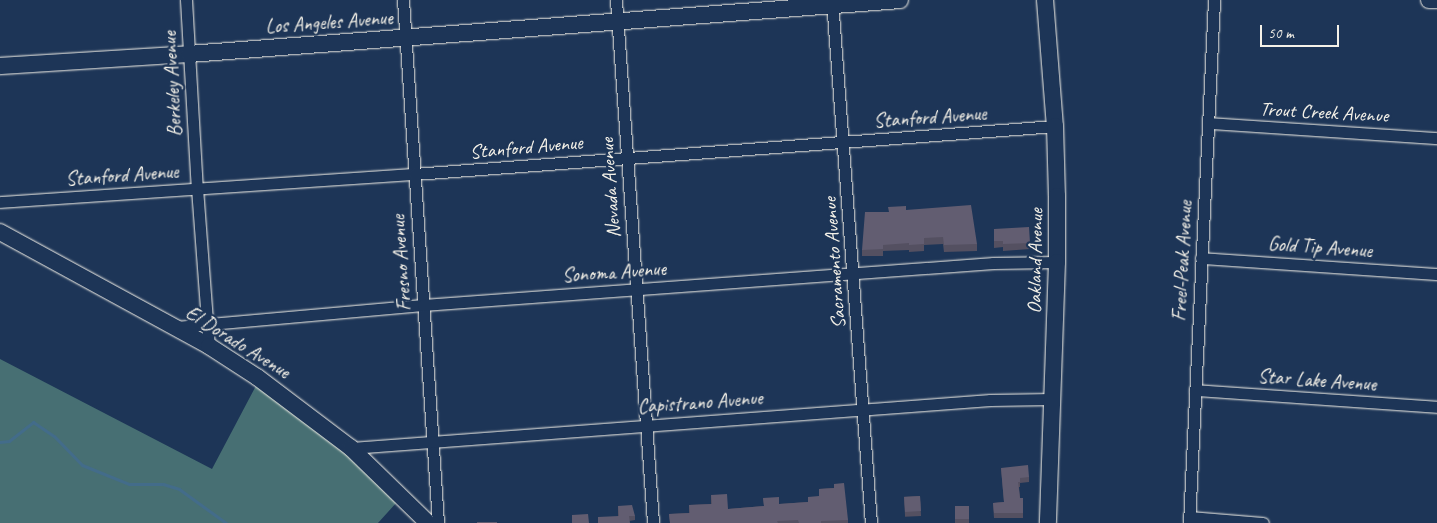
<!DOCTYPE html>
<html>
<head>
<meta charset="utf-8">
<style>
	body { margin:0 }
	#map { position:relative; width:1437px; height:523px; overflow:hidden; background:#1d3557; font-family:Caveat,sans-serif }
	div>[style] { position:absolute }
	[style*='--x'] { left:calc(var(--x)*1px); top:calc(var(--y)*1px); width:calc(var(--w)*1px); rotate:calc(var(--a)*1deg) }
	.green>* { inset:0; background:#476f73 }
	.stream>* { height:3px; margin:-1.5px; padding:0 1.5px; transform-origin:1.5px; border-radius:1.5px; background:#436c8a }
	.roads { filter:drop-shadow(0 0 1px #f4f1e8) drop-shadow(0 0 1px #f4f1e8) }
	.street>* { height:11px; margin:-5.5px; padding:0 5.5px; transform-origin:5.5px; border-radius:5.5px; background:#1d3557 }
	.secondary>* { height:16px; margin:-8px; padding:0 8px; transform-origin:8px; border-radius:8px; background:#1d3557 }
	.wall>* { inset:0; background:#545061; transform-origin:0 0 }
	.building>* { inset:0; background:#625d71; transform-origin:0 0 }
	span { translate:-50% -50%; white-space:nowrap; text-align:center; line-height:1.15; -webkit-text-stroke:4.5px #1d3557; paint-order:stroke }
	.street-label { font-size:20px; color:#f4f1e8 }
	.scale { position:absolute; left:1260px; top:25px; width:79px; height:22px; box-sizing:border-box; border:2px solid #f4f1e8; border-top:0; padding-left:6px; font-size:15px; line-height:18px; white-space:nowrap; color:#f4f1e8; -webkit-text-stroke:4px #1d3557; paint-order:stroke }
</style>
</head>
<body>
<div id="map">
	<div class="green">
		<div style="clip-path:polygon(0 359px,212px 469px,259px 380px,357px 463px,397px 502px,378px 523px,0 523px)"></div>
	</div>
	<div class="stream">
		<div style="--x:0;--y:442;--w:9;--a:-6"></div>
		<div style="--x:9;--y:441;--w:31;--a:-38"></div>
		<div style="--x:33;--y:422;--w:25;--a:34"></div>
		<div style="--x:54;--y:436;--w:40;--a:46"></div>
		<div style="--x:82;--y:465;--w:51;--a:22"></div>
		<div style="--x:129;--y:484;--w:34;--a:0"></div>
		<div style="--x:163;--y:484;--w:17;--a:17"></div>
		<div style="--x:179;--y:489;--w:58;--a:35.9"></div>
	</div>
	<div class="roads">
		<div class="street">
			<div style="--x:186;--y:0;--w:188;--a:86.7"></div>
			<div style="--x:197;--y:188;--w:158;--a:85.7"></div>
			<div style="--x:403;--y:0;--w:524;--a:86.17"></div>
			<div style="--x:616;--y:0;--w:524;--a:85.95"></div>
			<div style="--x:832;--y:0;--w:524;--a:85.74"></div>
			<div style="--x:1209;--y:123;--w:228;--a:3.8"></div>
			<div style="--x:0;--y:202;--w:415;--a:-3.9"></div>
			<div style="--x:414;--y:174;--w:643;--a:-4.28"></div>
			<div style="--x:1201;--y:258;--w:237;--a:3.9"></div>
			<div style="--x:176;--y:327;--w:248;--a:-5.1"></div>
			<div style="--x:423;--y:305;--w:572;--a:-4.21"></div>
			<div style="--x:993;--y:263;--w:64;--a:-0.9"></div>
			<div style="--x:1195;--y:390;--w:243;--a:4"></div>
			<div style="--x:351;--y:448;--w:641;--a:-4.3"></div>
			<div style="--x:990;--y:400;--w:62;--a:-0.9"></div>
			<div style="--x:1189;--y:517;--w:74;--a:4.6"></div>
			<div style="--x:1189;--y:523;--w:524;--a:-87.26"></div>
		</div>
		<div class="secondary">
			<div style="--x:1045;--y:0;--w:126;--a:85.5"></div>
			<div style="--x:1055;--y:126;--w:70;--a:88.4"></div>
			<div style="--x:1057;--y:196;--w:66;--a:90"></div>
			<div style="--x:1057;--y:262;--w:261;--a:92"></div>
			<div style="--x:1429;--y:0;--w:8;--a:0"></div>
			<div style="--x:0;--y:66;--w:189;--a:-3.6"></div>
			<div style="--x:189;--y:54;--w:713;--a:-4.34"></div>
			<div style="--x:0;--y:232;--w:238;--a:28.6"></div>
			<div style="--x:209;--y:346;--w:57;--a:32.9"></div>
			<div style="--x:257;--y:377;--w:118;--a:37.1"></div>
			<div style="--x:351;--y:448;--w:107;--a:44.2"></div>
		</div>
	</div>
	<div class="wall">
		<div style="clip-path:polygon(906px 210px,977px 244px,977px 251px,944px 252px,943px 244px,924px 245px,924px 251px,909px 252px,909px 250px,883px 251px,883px 256px,862px 256px,862px 250px)"></div>
		<div style="clip-path:polygon(994px 229px,1030px 243px,1030px 249px,1003px 251px,1003px 247px,994px 248px)"></div>
		<div style="clip-path:polygon(1001px 468px,1029px 477px,1029px 482px,1020px 483px,1020px 487px,1019px 487px,1020px 498px,1023px 498px,1023px 518px,994px 518px,993px 503px,1004px 502px)"></div>
		<div style="clip-path:polygon(834px 484px,848px 520px,848px 523px,670px 523px,669px 514px,689px 513px,689px 505px,711px 504px,711px 495px,728px 509px,764px 506px,763px 498px,779px 504px,808px 502px,819px 496px,819px 489px,834px 488px)"></div>
		<div style="left:920px;top:496px;width:20px;height:16px;rotate:87deg"></div>
		<div style="clip-path:polygon(618px 506px,635px 516px,635px 520px,629px 521px,618px 516px)"></div>
		<div style="left:955px;top:506px;width:14px;height:17px"></div>
	</div>
	<div class="building">
		<div style="clip-path:polygon(971px 205px,977px 244px,944px 245px,943px 237px,924px 238px,924px 244px,909px 245px,909px 243px,883px 245px,883px 249px,862px 250px,865px 212px,889px 212px,888px 207px,906px 206px,906px 210px)"></div>
		<div style="clip-path:polygon(1029px 227px,1030px 243px,1003px 244px,1003px 241px,994px 241px,994px 229px)"></div>
		<div style="clip-path:polygon(1028px 465px,1029px 477px,1020px 478px,1020px 482px,1018px 482px,1020px 498px,1023px 498px,1023px 513px,994px 513px,993px 503px,1004px 502px,1001px 468px)"></div>
		<div style="clip-path:polygon(844px 483px,848px 520px,821px 521px,821px 523px,799px 523px,798px 520px,777px 521px,778px 523px,670px 523px,669px 514px,690px 513px,689px 505px,712px 504px,711px 495px,727px 494px,728px 509px,764px 506px,763px 498px,779px 497px,779px 504px,808px 502px,808px 497px,819px 496px,819px 489px,834px 488px,834px 484px)"></div>
		<div style="left:920px;top:496px;width:15px;height:16px;rotate:86deg"></div>
		<div style="clip-path:polygon(632px 505px,635px 516px,629px 516px,630px 523px,598px 523px,598px 517px,619px 516px,618px 506px)"></div>
		<div style="left:955px;top:506px;width:14px;height:13px"></div>
		<div style="clip-path:polygon(588px 514px,589px 523px,572px 523px,572px 515px)"></div>
		<div style="left:477px;top:522px;width:20px;height:1px"></div>
	</div>
	<div class="street-label">
		<span style="left:329px;top:22px;rotate:-4deg">Los Angeles Avenue</span>
		<span style="left:172px;top:84px;rotate:-93deg">Berkeley Avenue</span>
		<span style="left:1324px;top:112px;rotate:3deg">Trout Creek Avenue</span>
		<span style="left:930px;top:117px;rotate:-4deg">Stanford Avenue</span>
		<span style="left:526px;top:147px;rotate:-5deg">Stanford Avenue</span>
		<span style="left:122px;top:175px;rotate:-4deg">Stanford Avenue</span>
		<span style="left:610px;top:188px;rotate:-94deg">Nevada Avenue</span>
		<span style="left:1320px;top:247px;rotate:4deg">Gold Tip Avenue</span>
		<span style="left:1035px;top:261px;rotate:-89deg">Oakland Avenue</span>
		<span style="left:1182px;top:261px;rotate:-87deg">Freel-Peak Avenue</span>
		<span style="left:401px;top:263px;rotate:-94deg">Fresno Avenue</span>
		<span style="left:834px;top:263px;rotate:-94deg">Sacramento Avenue</span>
		<span style="left:614px;top:272px;rotate:-4deg">Sonoma Avenue</span>
		<span style="left:238px;top:342px;rotate:32deg">El Dorado Avenue</span>
		<span style="left:1317px;top:380px;rotate:4deg">Star Lake Avenue</span>
		<span style="left:700px;top:402px;rotate:-4deg">Capistrano Avenue</span>
	</div>
	<div class="scale">50 m</div>
</div>
</body>
</html>
